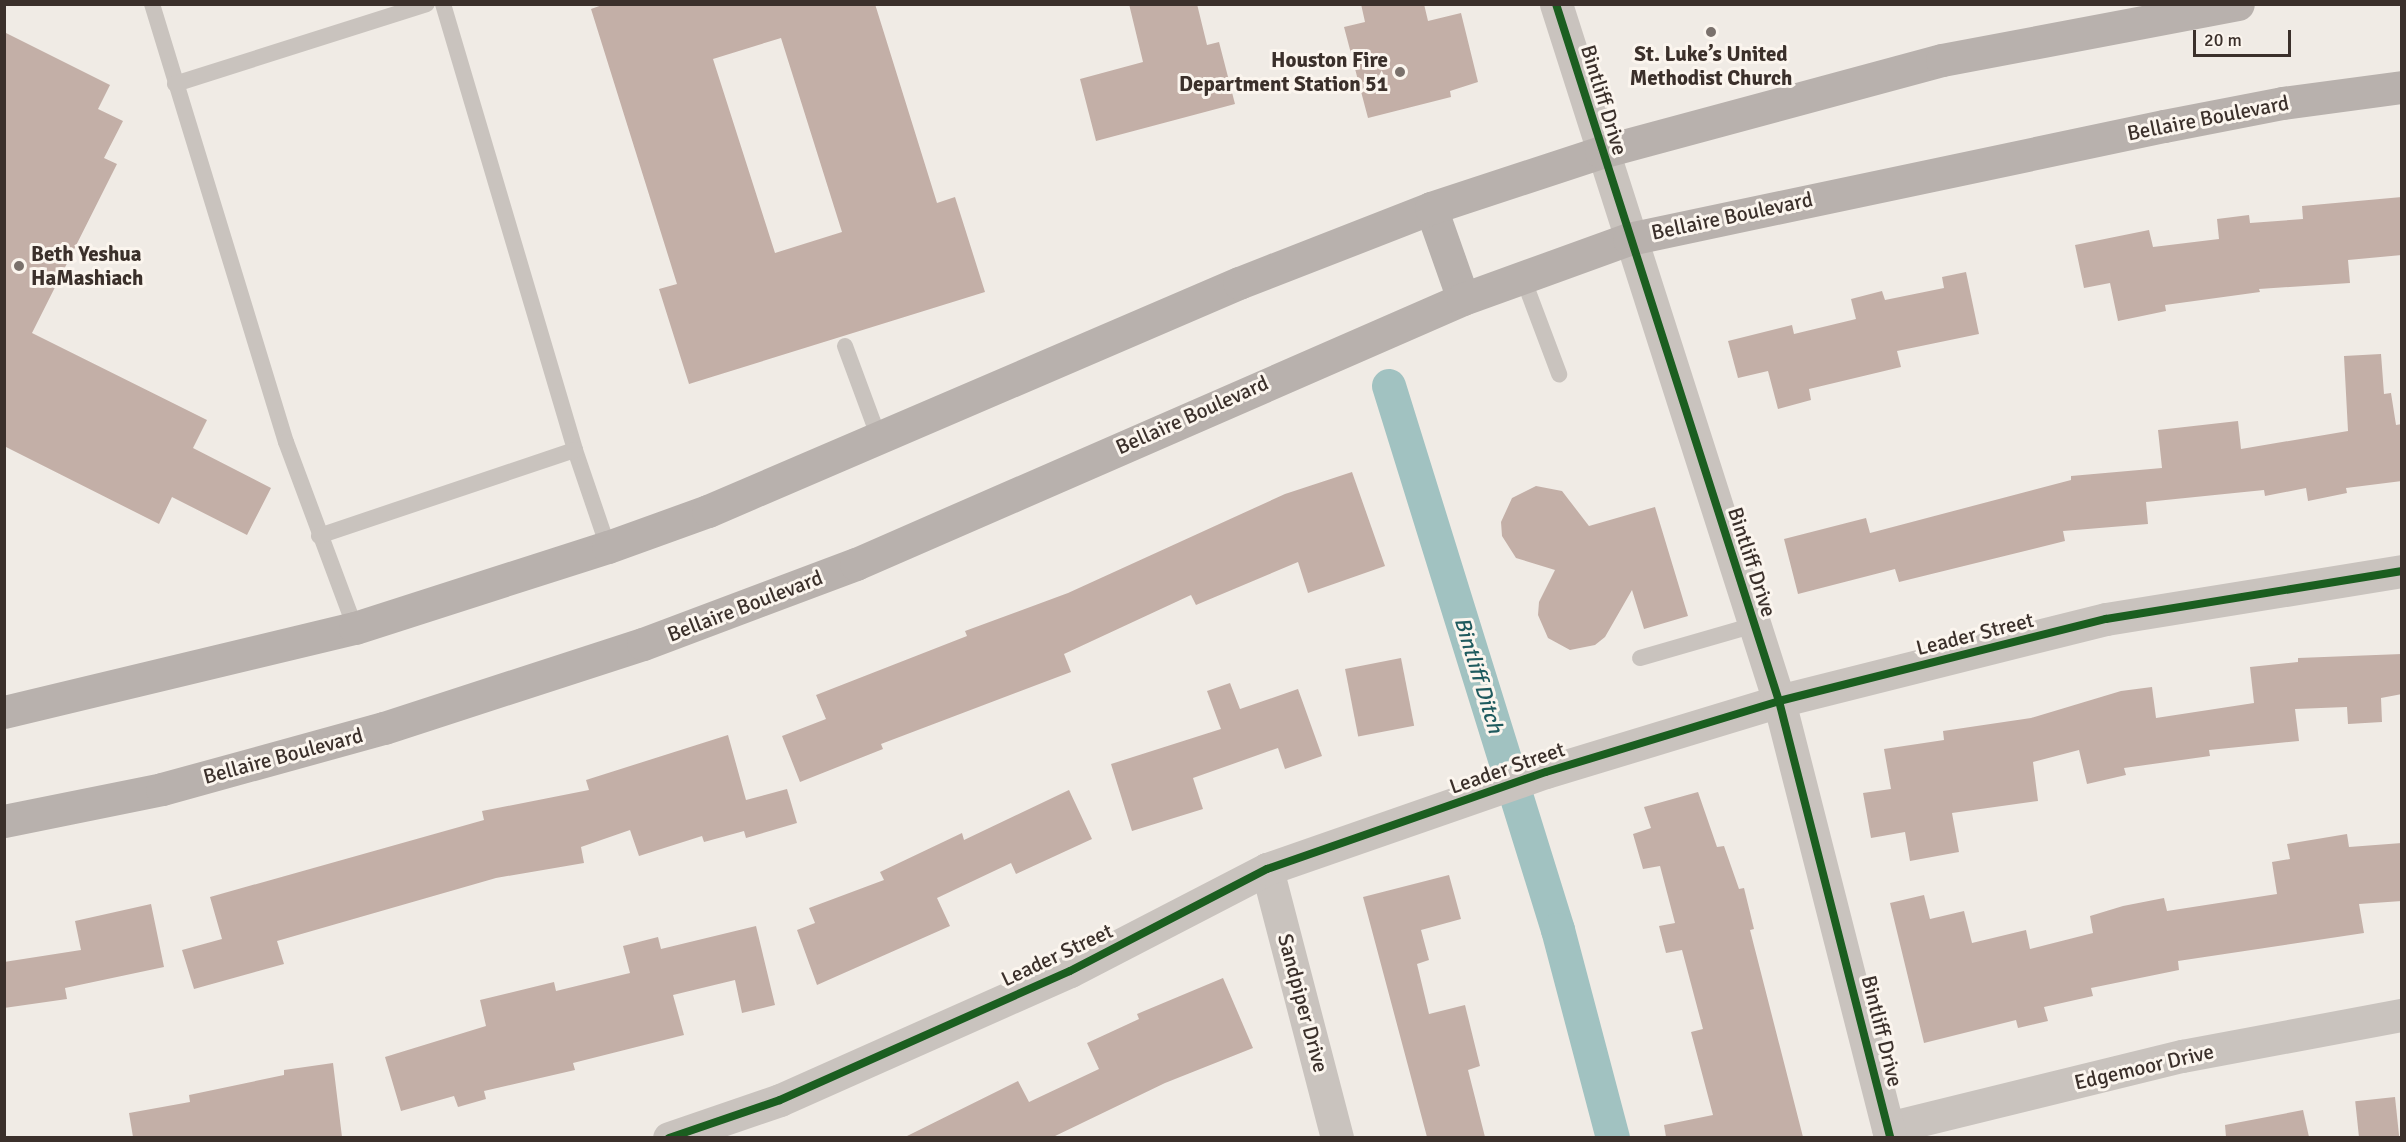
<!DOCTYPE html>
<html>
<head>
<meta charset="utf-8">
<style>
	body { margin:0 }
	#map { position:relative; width:2406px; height:1142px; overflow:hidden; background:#f0ebe5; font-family:Signika,sans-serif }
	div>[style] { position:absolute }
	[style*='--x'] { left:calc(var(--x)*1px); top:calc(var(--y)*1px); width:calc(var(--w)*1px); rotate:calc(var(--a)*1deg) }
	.canal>* { height:34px; margin:-17px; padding:0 17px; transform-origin:17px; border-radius:17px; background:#a1c2c1 }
	.building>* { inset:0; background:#c3afa7; transform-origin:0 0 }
	.service>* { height:16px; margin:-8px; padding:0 8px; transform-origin:8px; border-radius:8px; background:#c9c3be }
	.minor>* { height:33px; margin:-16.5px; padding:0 16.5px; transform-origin:16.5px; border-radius:16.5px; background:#c9c3be }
	.tertiary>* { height:33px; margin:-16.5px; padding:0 16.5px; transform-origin:16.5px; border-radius:16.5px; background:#c9c3be }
	.primary>* { height:33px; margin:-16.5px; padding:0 16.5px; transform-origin:16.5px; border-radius:16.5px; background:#b8b1ad }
	.cycleway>* { height:8px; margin:-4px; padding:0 4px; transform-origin:4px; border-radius:4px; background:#1b5e20 }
	.dots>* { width:16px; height:16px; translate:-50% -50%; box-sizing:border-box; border:3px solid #fbf5ee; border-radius:50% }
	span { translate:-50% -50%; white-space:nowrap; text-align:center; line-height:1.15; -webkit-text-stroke:6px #fbf5ee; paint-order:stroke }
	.poi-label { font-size:21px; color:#3b302b; font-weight:700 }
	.right { translate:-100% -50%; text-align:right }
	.left { translate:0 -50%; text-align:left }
	.street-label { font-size:21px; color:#3b302b }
	.water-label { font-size:22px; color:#1f5a5e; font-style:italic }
	.frame { position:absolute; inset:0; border:6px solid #3b302b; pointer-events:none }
	.scale { position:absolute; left:2193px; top:30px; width:98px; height:27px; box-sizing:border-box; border:3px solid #3b302b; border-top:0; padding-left:8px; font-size:18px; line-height:21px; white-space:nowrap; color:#3b302b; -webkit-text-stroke:4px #fbf5ee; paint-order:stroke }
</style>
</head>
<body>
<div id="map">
	<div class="canal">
		<div style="--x:1389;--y:386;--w:570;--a:72.74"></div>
		<div style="--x:1558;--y:930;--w:215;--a:75.2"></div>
	</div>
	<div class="building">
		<div style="clip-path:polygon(evenodd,605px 4px,875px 4px,937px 203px,955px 197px,985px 292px,689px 384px,659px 289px,677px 284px,591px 9px,605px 4px,781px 38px,842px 232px,775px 253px,713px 59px,781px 38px)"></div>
		<div style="clip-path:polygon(1129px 4px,1197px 4px,1207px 45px,1219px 42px,1235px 104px,1096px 141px,1080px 79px,1143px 62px)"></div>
		<div style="clip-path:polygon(1361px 4px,1424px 4px,1428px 21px,1461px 13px,1478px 82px,1450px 91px,1451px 97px,1368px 118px,1344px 27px,1365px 22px)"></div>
		<div style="clip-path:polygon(4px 32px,110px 85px,98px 109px,123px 121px,104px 158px,117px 164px,32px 333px,207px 420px,193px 448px,271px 488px,247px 535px,172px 497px,159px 524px,4px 446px)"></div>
		<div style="clip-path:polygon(2402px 197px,2402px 255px,2348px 260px,2350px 283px,2259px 289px,2260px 292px,2165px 305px,2166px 311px,2118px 321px,2110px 283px,2084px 288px,2075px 245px,2149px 230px,2153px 247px,2219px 239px,2217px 219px,2249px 215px,2250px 223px,2303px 219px,2302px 206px)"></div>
		<div style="clip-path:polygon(1966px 272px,1979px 334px,1897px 351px,1901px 367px,1809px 389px,1811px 400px,1778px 409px,1768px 371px,1738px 378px,1728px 341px,1792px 325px,1794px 334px,1856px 319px,1851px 299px,1882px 291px,1885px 300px,1944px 288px,1942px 277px)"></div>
		<div style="clip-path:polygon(2381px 354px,2384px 394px,2391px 393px,2396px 425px,2402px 424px,2402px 481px,2346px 488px,2347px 493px,2308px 501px,2306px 488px,2265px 496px,2264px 490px,2146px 502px,2148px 524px,2063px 531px,2065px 541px,1899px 582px,1895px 569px,1798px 594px,1784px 539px,1866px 518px,1870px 533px,2071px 480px,2071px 476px,2162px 468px,2158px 430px,2238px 421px,2241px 449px,2348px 431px,2344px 356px)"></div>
		<div style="clip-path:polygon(1352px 472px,1385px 566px,1308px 593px,1298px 562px,1196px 605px,1191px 595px,1064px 654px,1071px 672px,881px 744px,883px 749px,800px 782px,782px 736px,826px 719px,816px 695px,967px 636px,965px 631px,1068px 593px,1285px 494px)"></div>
		<div style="clip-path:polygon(1536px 486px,1562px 491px,1589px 526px,1655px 507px,1688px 616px,1644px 629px,1632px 590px,1605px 637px,1595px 645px,1570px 650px,1548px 638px,1538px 615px,1539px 602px,1555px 570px,1516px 558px,1502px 536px,1501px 522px,1512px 498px)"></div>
		<div style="clip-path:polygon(2402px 654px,2402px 694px,2381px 698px,2382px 722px,2348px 724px,2347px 707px,2295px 709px,2299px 741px,2209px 750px,2210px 756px,2124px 768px,2126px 775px,2087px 784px,2079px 750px,2033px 762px,2038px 801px,1952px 813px,1959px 852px,1910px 861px,1905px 832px,1871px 838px,1863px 793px,1891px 789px,1884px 749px,1944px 740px,1943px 731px,2031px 718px,2121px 691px,2152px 687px,2156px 718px,2254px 703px,2250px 667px,2298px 662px,2298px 658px)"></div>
		<div style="left:1401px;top:658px;width:69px;height:57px;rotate:79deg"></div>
		<div style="clip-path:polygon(1230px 683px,1240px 709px,1298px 689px,1322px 756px,1285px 769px,1278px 748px,1193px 778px,1203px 809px,1132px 831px,1111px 764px,1221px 729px,1207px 691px)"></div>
		<div style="clip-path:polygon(728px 735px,746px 800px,787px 789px,797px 823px,746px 838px,744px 831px,704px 842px,702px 836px,639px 856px,630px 830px,581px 847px,584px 863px,496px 878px,277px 941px,284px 964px,194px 989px,182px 950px,222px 939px,210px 897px,484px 820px,482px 811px,589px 790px,586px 780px)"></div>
		<div style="clip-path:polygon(1069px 790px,1092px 839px,1016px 874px,1011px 863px,937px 898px,950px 926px,817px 985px,797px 930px,815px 923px,809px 908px,884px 880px,880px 872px,962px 833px,964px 840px)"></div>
		<div style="clip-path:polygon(1698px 792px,1717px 847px,1724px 846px,1739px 889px,1744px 888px,1754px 929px,1750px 930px,1803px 1137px,1666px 1137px,1664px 1125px,1713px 1115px,1691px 1032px,1703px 1029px,1682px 950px,1666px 953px,1659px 926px,1675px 923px,1660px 866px,1643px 869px,1633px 834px,1651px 828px,1644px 807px)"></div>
		<div style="clip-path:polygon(2347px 834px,2349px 847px,2402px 843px,2402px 901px,2359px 904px,2364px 933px,2178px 961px,2179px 970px,2091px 988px,2093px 996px,2044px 1007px,2048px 1021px,2018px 1028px,2016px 1020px,1924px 1043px,1890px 903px,1924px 895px,1930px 919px,1964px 911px,1972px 943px,2026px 930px,2030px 949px,2093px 933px,2090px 916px,2123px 906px,2164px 898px,2167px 911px,2277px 894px,2272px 862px,2290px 859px,2287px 844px)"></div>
		<div style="clip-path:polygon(1449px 875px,1461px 919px,1421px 930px,1429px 960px,1417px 964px,1429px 1014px,1465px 1005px,1480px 1066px,1468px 1070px,1485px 1137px,1427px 1137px,1363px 897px)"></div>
		<div style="clip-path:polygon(151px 904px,164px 967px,65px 988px,67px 999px,4px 1008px,4px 962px,81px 950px,75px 921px)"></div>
		<div style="clip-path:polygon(756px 926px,775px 1005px,742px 1013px,735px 980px,673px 995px,684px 1035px,573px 1063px,575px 1070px,484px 1091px,486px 1099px,458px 1107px,454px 1096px,401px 1111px,385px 1057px,486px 1026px,480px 1000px,554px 982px,556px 991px,630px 973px,623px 946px,658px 937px,661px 949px)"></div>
		<div style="clip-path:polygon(1223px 978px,1253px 1048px,1165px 1083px,1053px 1137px,905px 1137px,1018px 1081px,1029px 1102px,1099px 1069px,1087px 1043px,1139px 1019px,1137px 1014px)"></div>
		<div style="clip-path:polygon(333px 1063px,342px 1137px,133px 1137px,129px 1113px,190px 1102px,189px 1095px,284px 1075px,284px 1070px)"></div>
		<div style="left:2395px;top:1097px;width:40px;height:40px;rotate:84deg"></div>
		<div style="clip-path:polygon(2303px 1110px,2309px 1137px,2226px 1137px,2225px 1125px)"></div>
	</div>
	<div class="service">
		<div style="--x:152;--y:4;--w:458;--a:73"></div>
		<div style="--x:286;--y:442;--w:198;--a:69.6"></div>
		<div style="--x:443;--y:4;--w:465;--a:73.5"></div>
		<div style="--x:575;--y:450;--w:102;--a:71.2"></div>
		<div style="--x:175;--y:84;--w:264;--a:-17.6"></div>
		<div style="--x:1523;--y:278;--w:103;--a:69.4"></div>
		<div style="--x:845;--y:346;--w:98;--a:69.7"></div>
		<div style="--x:319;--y:536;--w:270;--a:-18.6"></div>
		<div style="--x:1640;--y:658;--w:119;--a:-16.1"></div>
	</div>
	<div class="minor">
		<div style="--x:1267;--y:869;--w:278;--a:75.4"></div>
		<div style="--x:1888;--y:1128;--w:303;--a:-13.8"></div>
		<div style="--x:2182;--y:1056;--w:224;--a:-10.6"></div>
		<div style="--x:669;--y:1138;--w:117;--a:-18.9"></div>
		<div style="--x:780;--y:1100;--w:317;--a:-24"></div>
		<div style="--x:1070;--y:971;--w:222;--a:-27.4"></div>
		<div style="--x:1267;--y:869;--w:295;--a:-19.2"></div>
		<div style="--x:1546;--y:772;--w:244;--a:-16.9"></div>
		<div style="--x:1779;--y:701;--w:337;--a:-14.1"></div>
		<div style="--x:2106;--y:619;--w:300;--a:-9.2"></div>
	</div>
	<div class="tertiary">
		<div style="--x:1556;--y:4;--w:732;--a:72.26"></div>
		<div style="--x:1779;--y:701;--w:451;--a:75.7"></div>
	</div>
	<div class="primary">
		<div style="--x:1431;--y:208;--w:96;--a:70.6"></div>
		<div style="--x:4;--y:712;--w:361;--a:-13.5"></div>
		<div style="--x:355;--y:628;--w:266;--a:-17.8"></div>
		<div style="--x:608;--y:547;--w:106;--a:-19.8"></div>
		<div style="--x:708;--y:511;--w:578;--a:-23.24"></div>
		<div style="--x:1239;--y:283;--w:206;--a:-21.3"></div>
		<div style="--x:1431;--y:208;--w:179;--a:-18.2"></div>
		<div style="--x:1601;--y:152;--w:353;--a:-15.1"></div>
		<div style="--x:1942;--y:60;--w:301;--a:-10.7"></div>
		<div style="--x:4;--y:821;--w:161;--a:-11.4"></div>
		<div style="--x:162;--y:789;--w:230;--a:-15.4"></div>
		<div style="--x:384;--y:728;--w:272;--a:-18"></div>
		<div style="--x:643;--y:644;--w:228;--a:-20.6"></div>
		<div style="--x:856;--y:564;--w:662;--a:-23.58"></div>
		<div style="--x:1463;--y:299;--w:177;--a:-19.9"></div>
		<div style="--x:1629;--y:239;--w:547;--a:-11.93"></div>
		<div style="--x:2164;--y:126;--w:120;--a:-11"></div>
		<div style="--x:2282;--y:103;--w:121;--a:-7.6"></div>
	</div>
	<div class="cycleway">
		<div style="--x:1556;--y:4;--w:732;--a:72.26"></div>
		<div style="--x:1779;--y:701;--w:451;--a:75.7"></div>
		<div style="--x:669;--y:1138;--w:117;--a:-18.9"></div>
		<div style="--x:780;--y:1100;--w:317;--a:-24"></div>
		<div style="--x:1070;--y:971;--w:222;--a:-27.4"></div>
		<div style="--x:1267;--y:869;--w:295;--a:-19.2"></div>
		<div style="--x:1546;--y:772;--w:244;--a:-16.9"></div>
		<div style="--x:1779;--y:701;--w:337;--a:-14.1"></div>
		<div style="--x:2106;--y:619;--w:300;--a:-9.2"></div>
	</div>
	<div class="dots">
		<div style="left:1711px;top:32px;background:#7a716c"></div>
		<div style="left:1400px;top:72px;background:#7a716c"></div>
		<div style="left:19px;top:266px;background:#7a716c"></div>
	</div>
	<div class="poi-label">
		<span style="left:1711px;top:66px">St. Luke’s United<br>Methodist Church</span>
		<span class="right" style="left:1388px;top:72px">Houston Fire<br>Department Station 51</span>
		<span class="left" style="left:31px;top:266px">Beth Yeshua<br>HaMashiach</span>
	</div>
	<div class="street-label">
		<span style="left:1604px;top:100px;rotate:73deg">Bintliff Drive</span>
		<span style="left:2208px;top:118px;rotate:-11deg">Bellaire Boulevard</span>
		<span style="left:1732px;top:216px;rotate:-12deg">Bellaire Boulevard</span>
		<span style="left:1192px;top:415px;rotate:-24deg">Bellaire Boulevard</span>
		<span style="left:1752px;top:562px;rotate:72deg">Bintliff Drive</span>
		<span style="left:745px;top:606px;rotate:-21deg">Bellaire Boulevard</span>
		<span style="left:1975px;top:634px;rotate:-14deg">Leader Street</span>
		<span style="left:283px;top:756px;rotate:-15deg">Bellaire Boulevard</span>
		<span style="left:1507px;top:768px;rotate:-19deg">Leader Street</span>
		<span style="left:1057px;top:955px;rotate:-25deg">Leader Street</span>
		<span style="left:1303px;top:1003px;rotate:75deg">Sandpiper Drive</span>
		<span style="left:1882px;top:1031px;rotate:76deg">Bintliff Drive</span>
		<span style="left:2144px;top:1067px;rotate:-13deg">Edgemoor Drive</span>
	</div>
	<div class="water-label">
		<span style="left:1479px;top:675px;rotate:73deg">Bintliff Ditch</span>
	</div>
	<div class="frame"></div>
	<div class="scale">20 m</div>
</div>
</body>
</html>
